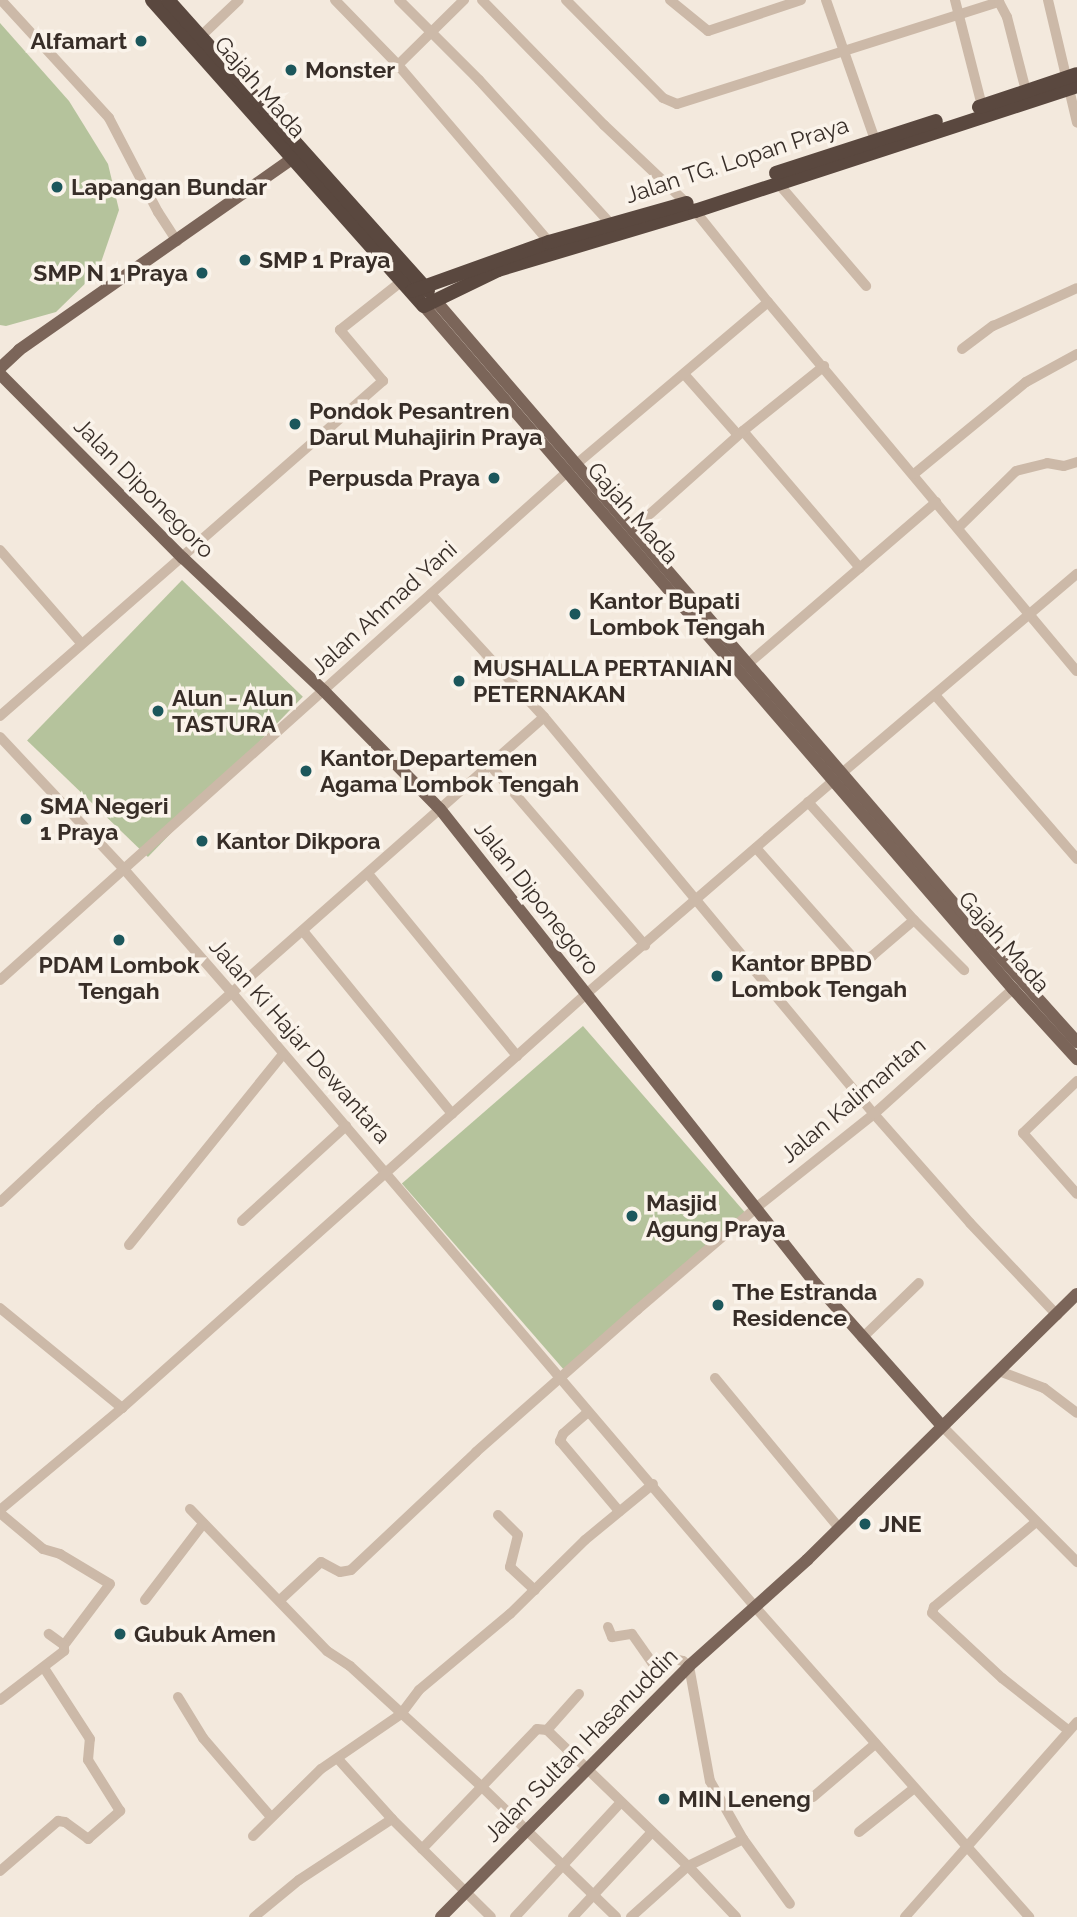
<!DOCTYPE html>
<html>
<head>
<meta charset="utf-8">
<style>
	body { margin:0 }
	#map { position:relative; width:1077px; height:1917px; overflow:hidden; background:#f3e9dd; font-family:Raleway,sans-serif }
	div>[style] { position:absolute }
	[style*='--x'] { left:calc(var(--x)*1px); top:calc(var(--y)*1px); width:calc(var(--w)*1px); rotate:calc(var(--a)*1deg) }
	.green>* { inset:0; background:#b5c39c; transform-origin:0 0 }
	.minor>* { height:10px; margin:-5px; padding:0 5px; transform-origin:5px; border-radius:5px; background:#ccb9a8 }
	.major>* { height:12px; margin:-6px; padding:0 6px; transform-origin:6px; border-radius:6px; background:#7b6559 }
	.highway>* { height:14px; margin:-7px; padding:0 7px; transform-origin:7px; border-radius:7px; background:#5a483f }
	.dots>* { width:19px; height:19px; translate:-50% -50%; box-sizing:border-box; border:4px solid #faf3ea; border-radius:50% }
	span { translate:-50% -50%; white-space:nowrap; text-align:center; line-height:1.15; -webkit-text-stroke:7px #faf3ea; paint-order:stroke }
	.poi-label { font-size:23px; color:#382e28; font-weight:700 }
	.right { translate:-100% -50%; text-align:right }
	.left { translate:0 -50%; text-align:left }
	.street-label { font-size:23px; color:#382e28 }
</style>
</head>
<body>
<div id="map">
	<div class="green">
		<div style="clip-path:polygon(0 23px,69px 101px,108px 164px,119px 210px,98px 271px,56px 312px,6px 326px,0 325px)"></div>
		<div style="left:182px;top:580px;width:168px;height:223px;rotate:44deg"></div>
		<div style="left:583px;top:1026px;width:247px;height:240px;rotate:49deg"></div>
	</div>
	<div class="minor">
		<div style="--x:1;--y:0;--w:160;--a:47.5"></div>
		<div style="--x:109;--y:118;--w:106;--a:62.5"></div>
		<div style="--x:158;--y:212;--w:35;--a:57"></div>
		<div style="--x:335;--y:0;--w:91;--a:45.9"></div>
		<div style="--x:398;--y:65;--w:233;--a:49.5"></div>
		<div style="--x:399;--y:0;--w:113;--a:45"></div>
		<div style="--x:479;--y:80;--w:194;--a:47.5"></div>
		<div style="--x:482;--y:0;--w:175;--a:45.7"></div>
		<div style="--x:604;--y:125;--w:125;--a:43.4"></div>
		<div style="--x:695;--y:211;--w:117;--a:51.3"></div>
		<div style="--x:768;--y:302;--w:481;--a:50.1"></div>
		<div style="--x:566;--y:0;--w:138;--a:45.3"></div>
		<div style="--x:663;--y:98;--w:15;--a:23"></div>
		<div style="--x:677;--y:104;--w:338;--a:-17.6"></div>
		<div style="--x:999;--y:2;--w:17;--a:62"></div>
		<div style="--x:1007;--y:17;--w:76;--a:75.6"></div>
		<div style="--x:670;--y:0;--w:49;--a:39.2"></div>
		<div style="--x:708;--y:31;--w:98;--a:-18.4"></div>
		<div style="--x:826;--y:0;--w:148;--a:70.7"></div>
		<div style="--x:955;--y:0;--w:109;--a:75.7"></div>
		<div style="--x:1048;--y:0;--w:126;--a:76.7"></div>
		<div style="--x:201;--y:36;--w:52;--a:-43.5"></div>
		<div style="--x:398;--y:65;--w:93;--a:-44.6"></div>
		<div style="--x:777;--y:182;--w:137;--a:49.4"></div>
		<div style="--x:962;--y:349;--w:39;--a:-37"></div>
		<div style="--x:993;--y:326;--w:92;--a:-24.3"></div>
		<div style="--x:684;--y:374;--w:81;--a:48.5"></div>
		<div style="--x:743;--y:431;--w:180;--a:49.5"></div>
		<div style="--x:914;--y:474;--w:145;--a:-39.4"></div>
		<div style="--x:1026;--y:382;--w:58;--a:-28.8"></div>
		<div style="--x:958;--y:528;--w:81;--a:-44.5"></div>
		<div style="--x:1016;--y:471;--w:32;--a:-14"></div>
		<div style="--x:1047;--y:463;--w:17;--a:10"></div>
		<div style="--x:1064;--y:466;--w:14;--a:-17"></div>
		<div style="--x:632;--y:530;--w:149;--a:-41.7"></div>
		<div style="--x:743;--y:431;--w:104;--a:-38.7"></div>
		<div style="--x:0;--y:550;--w:123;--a:48.9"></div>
		<div style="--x:749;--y:663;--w:247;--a:-40.7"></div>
		<div style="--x:935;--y:695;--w:217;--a:49.1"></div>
		<div style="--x:0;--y:716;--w:509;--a:-41.18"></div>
		<div style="--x:383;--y:381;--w:67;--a:-130.1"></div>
		<div style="--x:340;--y:330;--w:79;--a:-38.3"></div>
		<div style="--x:544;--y:717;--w:516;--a:50.27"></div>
		<div style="--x:874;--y:1114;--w:145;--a:48.6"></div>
		<div style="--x:970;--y:1223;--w:127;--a:46.6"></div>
		<div style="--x:0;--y:737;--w:180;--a:46.8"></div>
		<div style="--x:123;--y:868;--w:167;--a:48.9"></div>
		<div style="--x:233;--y:994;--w:805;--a:49.58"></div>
		<div style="--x:755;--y:1607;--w:414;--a:48.5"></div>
		<div style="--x:490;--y:765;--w:238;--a:49.3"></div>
		<div style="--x:842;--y:773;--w:308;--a:-40.3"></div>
		<div style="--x:808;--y:802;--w:159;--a:48.1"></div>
		<div style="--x:914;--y:920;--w:71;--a:45"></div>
		<div style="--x:756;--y:848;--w:151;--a:48.5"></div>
		<div style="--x:856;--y:961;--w:17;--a:-17"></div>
		<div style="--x:872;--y:956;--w:55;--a:-40.6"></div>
		<div style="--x:369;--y:875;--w:234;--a:50.7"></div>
		<div style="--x:303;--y:931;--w:236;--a:50.8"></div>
		<div style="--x:0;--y:980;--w:761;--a:-41.86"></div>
		<div style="--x:567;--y:472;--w:263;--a:-40.2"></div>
		<div style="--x:1077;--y:1081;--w:75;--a:136.1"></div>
		<div style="--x:1023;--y:1133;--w:81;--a:48.5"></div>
		<div style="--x:0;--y:1202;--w:137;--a:-42.9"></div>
		<div style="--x:100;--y:1109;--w:592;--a:-41.44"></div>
		<div style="--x:544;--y:717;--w:167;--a:-132.6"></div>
		<div style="--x:242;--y:1221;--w:141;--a:-42.4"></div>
		<div style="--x:129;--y:1245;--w:245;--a:-51.1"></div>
		<div style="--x:0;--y:1308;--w:158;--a:39.3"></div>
		<div style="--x:862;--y:1338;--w:79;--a:-44"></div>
		<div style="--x:999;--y:1371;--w:48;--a:20.7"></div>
		<div style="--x:1044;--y:1388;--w:41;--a:37.1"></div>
		<div style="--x:715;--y:1378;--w:195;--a:50.4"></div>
		<div style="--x:588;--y:1412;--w:33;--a:139"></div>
		<div style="--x:563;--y:1434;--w:8;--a:113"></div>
		<div style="--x:560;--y:1441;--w:92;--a:49.9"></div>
		<div style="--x:942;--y:1426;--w:192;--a:45.2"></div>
		<div style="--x:190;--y:1509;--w:197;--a:46"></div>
		<div style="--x:327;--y:1651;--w:27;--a:33"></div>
		<div style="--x:350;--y:1666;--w:178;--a:42.5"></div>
		<div style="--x:481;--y:1786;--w:188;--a:44.1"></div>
		<div style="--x:0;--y:1510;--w:159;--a:-39.9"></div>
		<div style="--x:122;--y:1408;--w:620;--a:-41.73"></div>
		<div style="--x:585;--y:995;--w:328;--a:-40.8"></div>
		<div style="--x:0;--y:1513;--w:56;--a:39.9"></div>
		<div style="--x:43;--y:1549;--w:18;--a:16"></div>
		<div style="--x:60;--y:1554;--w:58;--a:31"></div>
		<div style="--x:110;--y:1584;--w:76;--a:127"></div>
		<div style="--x:498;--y:1515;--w:28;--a:45"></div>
		<div style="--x:518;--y:1535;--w:33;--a:104"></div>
		<div style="--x:510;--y:1567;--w:34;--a:43"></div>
		<div style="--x:1036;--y:1522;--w:133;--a:140.2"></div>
		<div style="--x:934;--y:1607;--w:6;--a:108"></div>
		<div style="--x:932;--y:1613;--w:96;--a:42.9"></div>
		<div style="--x:1002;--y:1678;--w:85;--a:38.3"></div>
		<div style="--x:145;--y:1600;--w:96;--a:-52.7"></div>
		<div style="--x:280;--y:1600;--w:56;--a:-42.8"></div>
		<div style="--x:321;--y:1562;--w:21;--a:28"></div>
		<div style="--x:340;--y:1572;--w:11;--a:-10"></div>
		<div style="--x:351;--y:1570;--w:172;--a:-43.3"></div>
		<div style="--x:476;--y:1452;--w:215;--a:-41.4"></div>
		<div style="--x:637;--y:1310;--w:158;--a:-40.6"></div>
		<div style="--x:757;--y:1207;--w:149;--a:-38.5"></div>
		<div style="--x:874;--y:1114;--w:187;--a:-42"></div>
		<div style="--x:608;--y:1627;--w:11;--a:68"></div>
		<div style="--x:612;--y:1637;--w:20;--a:-9"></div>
		<div style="--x:632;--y:1634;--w:39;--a:55"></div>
		<div style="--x:654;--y:1666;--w:20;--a:-20"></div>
		<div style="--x:673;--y:1659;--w:10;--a:11"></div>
		<div style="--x:683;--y:1661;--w:8;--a:40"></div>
		<div style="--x:689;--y:1666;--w:117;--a:79.7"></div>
		<div style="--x:710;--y:1781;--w:67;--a:60.4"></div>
		<div style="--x:579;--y:1694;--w:48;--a:131.6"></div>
		<div style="--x:547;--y:1730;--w:196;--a:44"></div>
		<div style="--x:688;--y:1866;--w:61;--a:-26.1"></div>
		<div style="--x:743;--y:1839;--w:80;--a:54.1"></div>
		<div style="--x:178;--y:1697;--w:48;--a:58.6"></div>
		<div style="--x:203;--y:1738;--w:104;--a:49.3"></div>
		<div style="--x:0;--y:1700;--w:81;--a:-37.4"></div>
		<div style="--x:64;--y:1651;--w:6;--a:-90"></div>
		<div style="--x:64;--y:1645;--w:19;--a:-144"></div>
		<div style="--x:338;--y:1759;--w:81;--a:48"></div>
		<div style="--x:392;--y:1819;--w:139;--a:44.7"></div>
		<div style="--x:813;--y:1797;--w:82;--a:-40.5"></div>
		<div style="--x:859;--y:1832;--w:69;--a:-38.5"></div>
		<div style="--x:253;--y:1836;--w:95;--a:-44.6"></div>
		<div style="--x:321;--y:1769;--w:97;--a:-34.5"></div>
		<div style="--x:401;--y:1714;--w:30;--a:-53"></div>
		<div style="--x:419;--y:1690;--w:119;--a:-39.9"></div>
		<div style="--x:510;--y:1614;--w:105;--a:-44.6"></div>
		<div style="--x:585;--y:1540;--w:88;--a:-39.5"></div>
		<div style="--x:422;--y:1849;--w:166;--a:-46.2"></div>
		<div style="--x:537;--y:1729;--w:10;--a:6"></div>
		<div style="--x:0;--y:1871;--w:77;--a:-40.8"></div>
		<div style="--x:58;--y:1821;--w:7;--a:8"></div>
		<div style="--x:65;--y:1822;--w:29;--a:36"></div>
		<div style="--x:88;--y:1839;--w:43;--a:-41.2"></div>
		<div style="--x:120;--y:1811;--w:60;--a:-122.1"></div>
		<div style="--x:88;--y:1760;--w:21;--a:-85"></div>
		<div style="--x:90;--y:1739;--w:85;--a:-122.9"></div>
		<div style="--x:254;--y:1917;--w:58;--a:-39.4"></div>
		<div style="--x:299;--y:1880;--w:111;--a:-33.3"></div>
		<div style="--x:515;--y:1917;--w:156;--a:-47.3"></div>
		<div style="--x:573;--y:1917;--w:116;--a:-47.1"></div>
		<div style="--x:631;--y:1917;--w:76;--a:-41.8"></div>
		<div style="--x:688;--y:1866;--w:70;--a:46.7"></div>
		<div style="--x:905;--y:1917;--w:260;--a:-48.6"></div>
	</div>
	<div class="major">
		<div style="--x:435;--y:300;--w:837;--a:49.31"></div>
		<div style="--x:981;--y:935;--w:144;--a:48.1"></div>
		<div style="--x:424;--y:306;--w:902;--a:49.23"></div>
		<div style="--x:1013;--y:989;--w:95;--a:47.6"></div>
		<div style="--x:0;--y:368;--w:26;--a:-43"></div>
		<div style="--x:19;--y:350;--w:333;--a:-35"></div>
		<div style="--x:0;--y:374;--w:260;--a:45.2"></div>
		<div style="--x:183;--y:558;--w:194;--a:43.3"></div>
		<div style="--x:324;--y:691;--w:165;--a:45.5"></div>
		<div style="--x:440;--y:809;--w:604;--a:51.65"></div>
		<div style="--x:815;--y:1283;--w:191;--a:48.4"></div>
		<div style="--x:441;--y:1917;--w:353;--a:-45.3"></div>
		<div style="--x:689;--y:1666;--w:159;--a:-41.9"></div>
		<div style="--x:807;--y:1560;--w:379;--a:-44.6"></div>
	</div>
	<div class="highway">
		<div style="--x:152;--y:0;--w:409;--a:48.4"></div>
		<div style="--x:424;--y:306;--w:82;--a:-25.9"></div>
		<div style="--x:498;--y:270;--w:206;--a:-16.7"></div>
		<div style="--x:695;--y:211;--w:402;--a:-18.1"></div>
		<div style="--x:168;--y:0;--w:390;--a:48.2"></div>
		<div style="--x:979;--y:107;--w:103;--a:-18.6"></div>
		<div style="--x:776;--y:173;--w:168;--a:-18"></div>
		<div style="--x:412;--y:291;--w:145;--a:-19.7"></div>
		<div style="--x:549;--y:242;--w:143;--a:-15.8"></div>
	</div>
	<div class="dots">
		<div style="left:141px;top:41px;background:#1c575c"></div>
		<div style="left:291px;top:70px;background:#1c575c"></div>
		<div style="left:57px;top:187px;background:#1c575c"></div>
		<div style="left:245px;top:260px;background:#1c575c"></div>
		<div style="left:202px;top:273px;background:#1c575c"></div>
		<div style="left:295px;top:424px;background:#1c575c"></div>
		<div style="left:494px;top:478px;background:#1c575c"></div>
		<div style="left:575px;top:614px;background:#1c575c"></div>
		<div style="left:459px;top:681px;background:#1c575c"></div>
		<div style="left:158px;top:711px;background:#1c575c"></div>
		<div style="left:306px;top:771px;background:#1c575c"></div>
		<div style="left:26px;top:819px;background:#1c575c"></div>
		<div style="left:202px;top:841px;background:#1c575c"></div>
		<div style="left:119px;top:940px;background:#1c575c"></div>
		<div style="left:717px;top:976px;background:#1c575c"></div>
		<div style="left:632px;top:1216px;background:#1c575c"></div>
		<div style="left:718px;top:1305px;background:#1c575c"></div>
		<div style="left:865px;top:1524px;background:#1c575c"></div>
		<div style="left:120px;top:1634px;background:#1c575c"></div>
		<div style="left:664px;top:1799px;background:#1c575c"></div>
	</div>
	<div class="poi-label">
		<span class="right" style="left:127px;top:41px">Alfamart</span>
		<span class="left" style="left:305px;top:70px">Monster</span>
		<span class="left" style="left:71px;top:187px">Lapangan Bundar</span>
		<span class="left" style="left:259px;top:260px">SMP 1 Praya</span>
		<span class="right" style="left:188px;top:273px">SMP N 1 Praya</span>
		<span class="left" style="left:309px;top:424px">Pondok Pesantren<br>Darul Muhajirin Praya</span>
		<span class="right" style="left:480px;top:478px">Perpusda Praya</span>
		<span class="left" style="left:589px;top:614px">Kantor Bupati<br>Lombok Tengah</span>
		<span class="left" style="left:473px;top:681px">MUSHALLA PERTANIAN<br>PETERNAKAN</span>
		<span class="left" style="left:172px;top:711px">Alun - Alun<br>TASTURA</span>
		<span class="left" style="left:320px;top:771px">Kantor Departemen<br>Agama Lombok Tengah</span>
		<span class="left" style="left:40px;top:819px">SMA Negeri<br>1 Praya</span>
		<span class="left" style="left:216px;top:841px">Kantor Dikpora</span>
		<span class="left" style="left:731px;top:976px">Kantor BPBD<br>Lombok Tengah</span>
		<span style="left:119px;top:978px">PDAM Lombok<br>Tengah</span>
		<span class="left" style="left:646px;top:1216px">Masjid<br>Agung Praya</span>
		<span class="left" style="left:732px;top:1305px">The Estranda<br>Residence</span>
		<span class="left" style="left:879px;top:1524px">JNE</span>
		<span class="left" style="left:134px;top:1634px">Gubuk Amen</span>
		<span class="left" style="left:678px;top:1799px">MIN Leneng</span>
	</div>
	<div class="street-label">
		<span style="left:260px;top:87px;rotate:49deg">Gajah Mada</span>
		<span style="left:737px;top:160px;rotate:-18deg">Jalan TG. Lopan Praya</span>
		<span style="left:144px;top:488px;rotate:45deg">Jalan Diponegoro</span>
		<span style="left:633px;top:513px;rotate:49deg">Gajah Mada</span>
		<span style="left:384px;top:608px;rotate:-42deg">Jalan Ahmad Yani</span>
		<span style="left:537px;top:898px;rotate:52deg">Jalan Diponegoro</span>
		<span style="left:1004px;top:942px;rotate:49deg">Gajah Mada</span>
		<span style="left:300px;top:1041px;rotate:49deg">Jalan Ki Hajar Dewantara</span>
		<span style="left:853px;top:1100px;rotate:-40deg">Jalan Kalimantan</span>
		<span style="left:581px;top:1745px;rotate:-45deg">Jalan Sultan Hasanuddin</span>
	</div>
</div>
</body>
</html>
